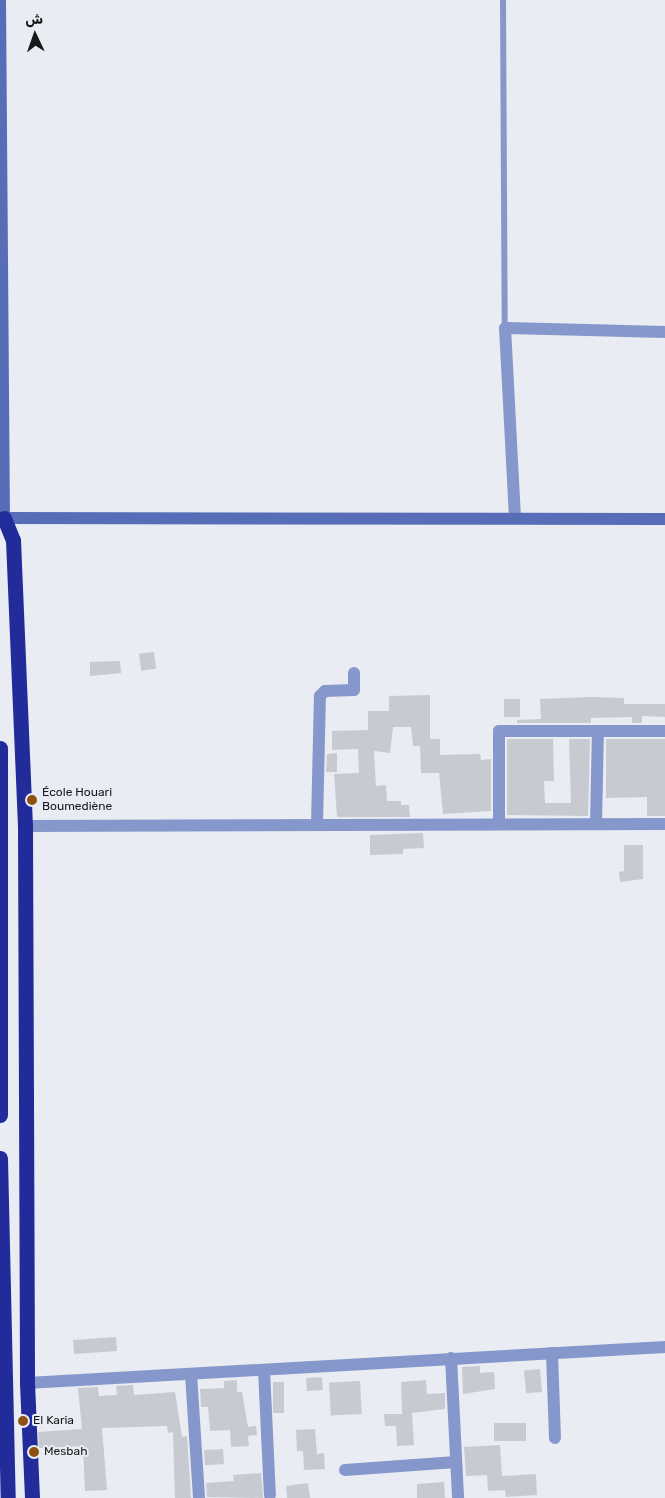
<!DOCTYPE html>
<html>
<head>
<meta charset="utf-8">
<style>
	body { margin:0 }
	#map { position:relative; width:665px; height:1498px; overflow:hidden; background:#e9ecf3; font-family:Rubik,"Noto Sans Arabic",sans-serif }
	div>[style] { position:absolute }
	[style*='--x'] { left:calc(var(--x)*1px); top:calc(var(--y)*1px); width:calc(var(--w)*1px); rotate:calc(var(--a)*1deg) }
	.building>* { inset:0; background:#c8cad1; transform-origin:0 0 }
	.lane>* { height:6px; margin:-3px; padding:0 3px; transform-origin:3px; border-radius:3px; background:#8698cb }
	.street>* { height:12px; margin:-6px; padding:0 6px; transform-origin:6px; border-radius:6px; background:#8698cb }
	.secondary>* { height:12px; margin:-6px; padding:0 6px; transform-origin:6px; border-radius:6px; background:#576db8 }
	.highway>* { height:15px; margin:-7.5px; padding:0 7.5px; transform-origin:7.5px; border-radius:7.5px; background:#212c9a }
	.dots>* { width:14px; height:14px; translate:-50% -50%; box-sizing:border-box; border:2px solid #e9ecf3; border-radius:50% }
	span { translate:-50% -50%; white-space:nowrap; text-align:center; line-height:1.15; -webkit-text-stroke:4px #e9ecf3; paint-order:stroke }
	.poi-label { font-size:12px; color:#17181a }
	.left { translate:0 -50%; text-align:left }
	.north { position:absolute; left:10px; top:10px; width:50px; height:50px; -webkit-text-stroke:4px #e9ecf3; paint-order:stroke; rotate:357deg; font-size:14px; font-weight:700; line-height:20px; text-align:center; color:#17181a }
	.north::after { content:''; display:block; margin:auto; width:18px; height:22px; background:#17181a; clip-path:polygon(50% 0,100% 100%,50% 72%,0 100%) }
</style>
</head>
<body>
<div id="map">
	<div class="building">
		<div style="left:154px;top:652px;width:17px;height:15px;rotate:83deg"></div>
		<div style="clip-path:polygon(120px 661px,121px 673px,90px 676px,90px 662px)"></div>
		<div style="clip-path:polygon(430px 695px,430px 739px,440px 739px,440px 755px,480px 754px,481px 760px,491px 759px,491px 811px,443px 814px,439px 773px,421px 773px,420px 746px,413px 746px,411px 727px,393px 727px,390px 753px,374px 751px,376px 786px,386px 785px,387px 801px,401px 801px,401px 805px,409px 805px,410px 817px,337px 817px,334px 774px,359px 773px,358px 749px,332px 750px,332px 731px,368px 730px,368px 711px,389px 711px,389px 696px)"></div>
		<div style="clip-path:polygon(591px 697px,624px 698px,624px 704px,665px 704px,665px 717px,642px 716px,642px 723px,632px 723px,632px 717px,591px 718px,591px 723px,517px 723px,517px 720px,541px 719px,540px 699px)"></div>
		<div style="left:520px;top:699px;width:18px;height:16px;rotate:90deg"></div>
		<div style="clip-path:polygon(507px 739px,553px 739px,554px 781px,544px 781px,545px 803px,571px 803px,569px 739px,590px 739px,588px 816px,507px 815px)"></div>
		<div style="clip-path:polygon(606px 739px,665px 739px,665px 816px,647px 816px,647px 797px,606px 798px)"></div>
		<div style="clip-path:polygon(337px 753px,337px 772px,326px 772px,327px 754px)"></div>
		<div style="clip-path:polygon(423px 833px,424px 848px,403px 849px,403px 854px,370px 855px,370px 835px)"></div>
		<div style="clip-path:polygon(624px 845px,643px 845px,643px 879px,620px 882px,619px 872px,624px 871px)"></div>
		<div style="left:116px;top:1337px;width:14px;height:43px;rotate:86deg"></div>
		<div style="clip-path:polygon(480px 1366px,480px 1373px,494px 1372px,495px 1389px,463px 1394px,462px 1367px)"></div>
		<div style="left:540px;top:1369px;width:23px;height:16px;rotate:85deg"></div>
		<div style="left:322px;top:1377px;width:13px;height:16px;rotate:86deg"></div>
		<div style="clip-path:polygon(237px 1380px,237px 1392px,242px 1392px,248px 1427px,256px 1426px,257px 1435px,248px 1436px,249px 1446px,231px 1447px,230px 1430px,210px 1431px,208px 1407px,201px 1407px,200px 1389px,224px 1388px,224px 1381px)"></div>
		<div style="clip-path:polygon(426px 1380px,427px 1394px,445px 1393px,445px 1409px,412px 1413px,414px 1445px,397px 1446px,396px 1426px,385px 1426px,384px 1414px,402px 1414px,401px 1382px)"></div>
		<div style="left:360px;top:1381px;width:33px;height:31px;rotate:87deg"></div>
		<div style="left:273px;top:1382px;width:11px;height:31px"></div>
		<div style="clip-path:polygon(133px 1385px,134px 1395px,175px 1392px,182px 1437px,187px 1436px,191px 1498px,175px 1498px,173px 1432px,168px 1433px,167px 1426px,102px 1428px,107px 1490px,85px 1491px,83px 1446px,39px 1448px,38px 1432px,82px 1429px,78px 1388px,98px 1387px,99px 1396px,117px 1395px,116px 1386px)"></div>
		<div style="left:494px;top:1423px;width:32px;height:18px"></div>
		<div style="clip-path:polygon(315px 1429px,317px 1454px,324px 1453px,325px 1469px,304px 1470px,303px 1451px,297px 1451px,296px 1430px)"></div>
		<div style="clip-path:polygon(500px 1445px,502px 1476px,536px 1474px,537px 1495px,506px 1497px,505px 1490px,488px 1491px,487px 1475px,466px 1476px,464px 1447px)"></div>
		<div style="left:223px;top:1449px;width:15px;height:19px;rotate:86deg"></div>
		<div style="clip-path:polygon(261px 1473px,263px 1498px,207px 1497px,206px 1483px,234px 1481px,233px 1475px)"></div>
		<div style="clip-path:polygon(444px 1482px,445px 1498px,417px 1498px,417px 1484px)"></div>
		<div style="clip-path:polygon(308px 1483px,310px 1498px,287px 1498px,286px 1486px)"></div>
	</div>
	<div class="lane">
		<div style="--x:503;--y:0;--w:328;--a:89.7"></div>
	</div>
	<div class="street">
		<div style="--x:515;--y:518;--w:190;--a:-93"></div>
		<div style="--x:505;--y:328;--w:160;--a:1.4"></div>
		<div style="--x:499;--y:824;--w:93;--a:-90"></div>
		<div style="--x:499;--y:731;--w:166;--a:0"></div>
		<div style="--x:596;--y:824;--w:93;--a:-88.8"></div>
		<div style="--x:317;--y:825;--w:129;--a:-88.7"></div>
		<div style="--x:320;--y:696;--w:7;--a:-45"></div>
		<div style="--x:325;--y:691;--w:29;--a:-2"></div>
		<div style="--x:354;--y:690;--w:17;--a:-90"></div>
		<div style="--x:25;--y:826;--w:640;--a:-0.18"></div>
		<div style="--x:552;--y:1353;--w:85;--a:88"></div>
		<div style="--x:451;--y:1358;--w:140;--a:87.1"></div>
		<div style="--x:264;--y:1370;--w:125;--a:87.3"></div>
		<div style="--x:191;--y:1374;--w:124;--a:86.3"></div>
		<div style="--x:27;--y:1383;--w:639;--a:-3.23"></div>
		<div style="--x:345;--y:1470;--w:111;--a:-4.1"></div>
	</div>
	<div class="secondary">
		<div style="--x:0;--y:0;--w:518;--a:89.56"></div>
		<div style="--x:4;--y:518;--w:661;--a:0.09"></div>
	</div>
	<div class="highway">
		<div style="--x:4;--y:518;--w:24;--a:68"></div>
		<div style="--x:13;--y:540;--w:286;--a:87.6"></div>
		<div style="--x:25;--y:826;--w:557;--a:89.79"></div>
		<div style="--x:27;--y:1383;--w:115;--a:87.5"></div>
		<div style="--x:0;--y:748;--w:367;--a:90"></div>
		<div style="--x:0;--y:1158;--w:340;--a:88.7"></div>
	</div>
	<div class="dots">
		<div style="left:32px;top:800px;background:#8e5111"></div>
		<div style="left:23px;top:1421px;background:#8e5111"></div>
		<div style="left:34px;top:1452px;background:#8e5111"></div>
	</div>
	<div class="poi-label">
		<span class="left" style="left:42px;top:800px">École Houari<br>Boumediène</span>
		<span class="left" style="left:33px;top:1421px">El Karia</span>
		<span class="left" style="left:44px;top:1452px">Mesbah</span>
	</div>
	<div class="north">ش</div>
</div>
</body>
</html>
